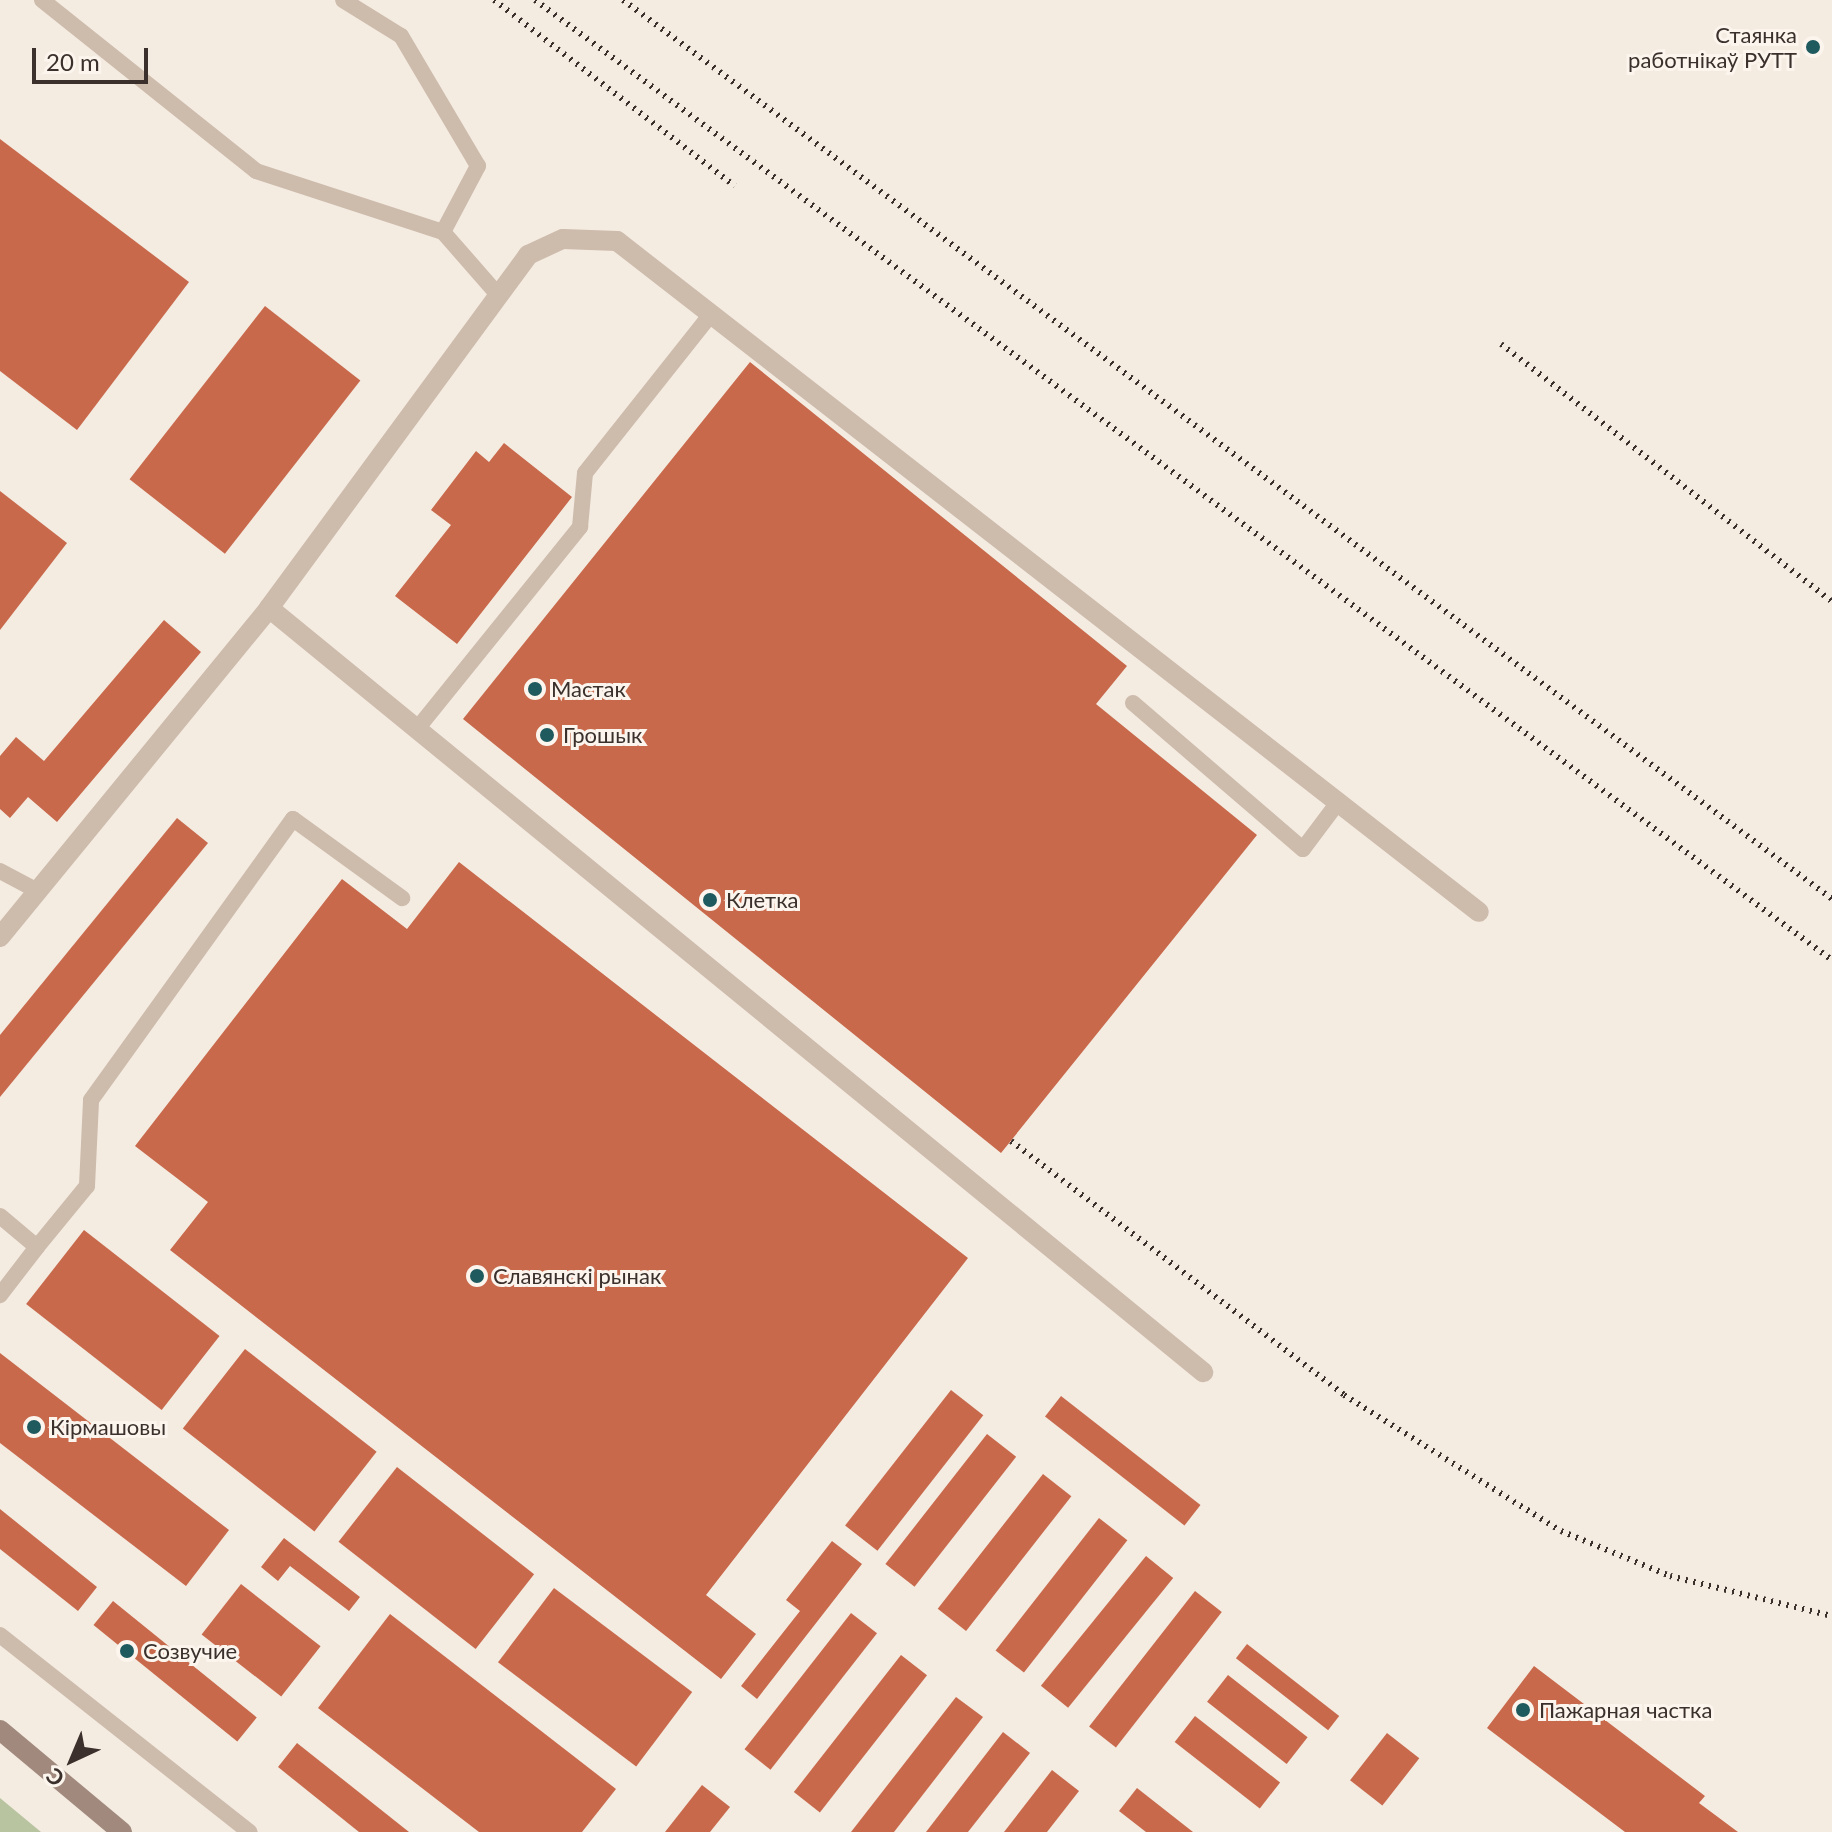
<!DOCTYPE html>
<html>
<head>
<meta charset="utf-8">
<style>
	body { margin:0 }
	#map { position:relative; width:1832px; height:1832px; overflow:hidden; background:#f4ebe1; font-family:Lato,sans-serif }
	div>[style] { position:absolute }
	[style*='--x'] { left:calc(var(--x)*1px); top:calc(var(--y)*1px); width:calc(var(--w)*1px); rotate:calc(var(--a)*1deg) }
	.green>* { inset:0; background:#b8c4a0 }
	.building>* { inset:0; background:#c8694b; transform-origin:0 0 }
	.lane>* { height:16px; margin:-8px; padding:0 8px; transform-origin:8px; border-radius:8px; background:#cdbbac }
	.street>* { height:20px; margin:-10px; padding:0 10px; transform-origin:10px; border-radius:10px; background:#cdbbac }
	.secondary>* { height:20px; margin:-10px; padding:0 10px; transform-origin:10px; border-radius:10px; background:#a18a7d }
	.rail>* { height:6px; margin-top:-3px; transform-origin:0; background:repeating-linear-gradient(90deg,#3b302b 0 2px,transparent 0 8px) }
	.dots>* { width:22px; height:22px; translate:-50% -50%; box-sizing:border-box; border:4px solid #fbf5ee; border-radius:50% }
	span { translate:-50% -50%; white-space:nowrap; text-align:center; line-height:1.15; -webkit-text-stroke:6px #fbf5ee; paint-order:stroke }
	.poi-label { font-size:22px; color:#3b302b }
	.right { translate:-100% -50%; text-align:right }
	.left { translate:0 -50%; text-align:left }
	.north { position:absolute; left:32px; top:1720px; width:80px; height:80px; -webkit-text-stroke:6px #fbf5ee; paint-order:stroke; rotate:224deg; font-size:22px; font-weight:700; line-height:32px; text-align:center; color:#3b302b }
	.north::after { content:''; display:block; margin:auto; width:28px; height:36px; background:#3b302b; clip-path:polygon(50% 0,100% 100%,50% 72%,0 100%) }
	.scale { position:absolute; left:32px; top:48px; width:116px; height:36px; box-sizing:border-box; border:4px solid #3b302b; border-top:0; padding-left:10px; font-size:24px; line-height:28px; white-space:nowrap; color:#3b302b; -webkit-text-stroke:6px #fbf5ee; paint-order:stroke }
</style>
</head>
<body>
<div id="map">
	<div class="green">
		<div style="clip-path:polygon(0 1798px,41px 1832px,0 1832px)"></div>
	</div>
	<div class="building">
		<div style="clip-path:polygon(0 139px,189px 282px,77px 430px,0 371px)"></div>
		<div style="left:265px;top:306px;width:121px;height:220px;rotate:38deg"></div>
		<div style="clip-path:polygon(750px 362px,1127px 666px,1096px 704px,1257px 835px,1001px 1153px,463px 719px)"></div>
		<div style="clip-path:polygon(504px 443px,572px 497px,457px 644px,395px 596px,451px 525px,431px 510px,476px 451px,489px 462px)"></div>
		<div style="clip-path:polygon(0 491px,67px 543px,0 630px)"></div>
		<div style="clip-path:polygon(164px 620px,201px 652px,57px 822px,28px 797px,10px 818px,0 809px,0 756px,16px 737px,44px 761px)"></div>
		<div style="clip-path:polygon(177px 818px,208px 843px,0 1097px,0 1035px)"></div>
		<div style="clip-path:polygon(459px 862px,968px 1258px,706px 1595px,756px 1634px,721px 1679px,170px 1250px,208px 1202px,135px 1146px,342px 879px,407px 929px)"></div>
		<div style="left:84px;top:1230px;width:172px;height:94px;rotate:38deg"></div>
		<div style="left:245px;top:1349px;width:167px;height:101px;rotate:38deg"></div>
		<div style="clip-path:polygon(0 1353px,229px 1530px,186px 1586px,0 1443px)"></div>
		<div style="left:951px;top:1390px;width:41px;height:172px;rotate:38deg"></div>
		<div style="left:1061px;top:1396px;width:177px;height:26px;rotate:38deg"></div>
		<div style="left:987px;top:1434px;width:37px;height:165px;rotate:38deg"></div>
		<div style="left:397px;top:1467px;width:174px;height:95px;rotate:38deg"></div>
		<div style="left:1043px;top:1474px;width:36px;height:171px;rotate:38deg"></div>
		<div style="clip-path:polygon(0 1509px,97px 1587px,78px 1611px,0 1549px)"></div>
		<div style="left:1099px;top:1518px;width:36px;height:168px;rotate:38deg"></div>
		<div style="clip-path:polygon(284px 1538px,360px 1597px,349px 1611px,290px 1566px,278px 1581px,261px 1567px)"></div>
		<div style="clip-path:polygon(832px 1541px,862px 1564px,757px 1699px,741px 1686px,800px 1611px,786px 1600px)"></div>
		<div style="left:1146px;top:1556px;width:35px;height:167px;rotate:39deg"></div>
		<div style="left:241px;top:1584px;width:101px;height:64px;rotate:38deg"></div>
		<div style="left:554px;top:1588px;width:173px;height:93px;rotate:37deg"></div>
		<div style="left:1195px;top:1591px;width:34px;height:172px;rotate:38deg"></div>
		<div style="left:113px;top:1601px;width:185px;height:31px;rotate:39deg"></div>
		<div style="left:851px;top:1613px;width:33px;height:173px;rotate:38deg"></div>
		<div style="clip-path:polygon(390px 1614px,616px 1789px,582px 1832px,479px 1832px,318px 1708px)"></div>
		<div style="left:1247px;top:1644px;width:117px;height:18px;rotate:38deg"></div>
		<div style="left:901px;top:1655px;width:33px;height:174px;rotate:38deg"></div>
		<div style="clip-path:polygon(1534px 1666px,1705px 1796px,1699px 1803px,1738px 1832px,1625px 1832px,1487px 1728px)"></div>
		<div style="left:1228px;top:1675px;width:101px;height:34px;rotate:38deg"></div>
		<div style="clip-path:polygon(956px 1697px,983px 1717px,894px 1832px,851px 1832px)"></div>
		<div style="left:1195px;top:1716px;width:108px;height:33px;rotate:38deg"></div>
		<div style="clip-path:polygon(1003px 1732px,1030px 1753px,968px 1832px,926px 1832px)"></div>
		<div style="left:1387px;top:1733px;width:41px;height:60px;rotate:38deg"></div>
		<div style="clip-path:polygon(297px 1743px,409px 1832px,359px 1832px,278px 1767px)"></div>
		<div style="clip-path:polygon(1052px 1770px,1079px 1791px,1047px 1832px,1004px 1832px)"></div>
		<div style="clip-path:polygon(702px 1785px,730px 1807px,710px 1832px,665px 1832px)"></div>
		<div style="clip-path:polygon(1137px 1788px,1193px 1832px,1146px 1832px,1119px 1811px)"></div>
	</div>
	<div class="lane">
		<div style="--x:42;--y:0;--w:274;--a:38.6"></div>
		<div style="--x:256;--y:171;--w:197;--a:18.1"></div>
		<div style="--x:443;--y:232;--w:75;--a:-62.1"></div>
		<div style="--x:478;--y:166;--w:151;--a:-120.6"></div>
		<div style="--x:401;--y:36;--w:68;--a:-148.2"></div>
		<div style="--x:443;--y:232;--w:85;--a:48.8"></div>
		<div style="--x:1133;--y:703;--w:224;--a:40.7"></div>
		<div style="--x:1303;--y:849;--w:60;--a:-53.1"></div>
		<div style="--x:417;--y:729;--w:260;--a:-51.1"></div>
		<div style="--x:580;--y:527;--w:54;--a:-84.7"></div>
		<div style="--x:585;--y:473;--w:203;--a:-51.6"></div>
		<div style="--x:0;--y:871;--w:40;--a:28"></div>
		<div style="--x:0;--y:1216;--w:48;--a:40"></div>
		<div style="--x:37;--y:1247;--w:61;--a:127.6"></div>
		<div style="--x:37;--y:1247;--w:79;--a:-50.7"></div>
		<div style="--x:87;--y:1186;--w:86;--a:-87.3"></div>
		<div style="--x:91;--y:1100;--w:346;--a:-54.3"></div>
		<div style="--x:293;--y:819;--w:135;--a:35.9"></div>
		<div style="--x:0;--y:1635;--w:318;--a:38.3"></div>
	</div>
	<div class="street">
		<div style="--x:269;--y:608;--w:438;--a:-53.7"></div>
		<div style="--x:528;--y:255;--w:38;--a:-25"></div>
		<div style="--x:563;--y:239;--w:54;--a:2.1"></div>
		<div style="--x:617;--y:241;--w:1092;--a:37.9"></div>
		<div style="--x:0;--y:937;--w:425;--a:-50.7"></div>
		<div style="--x:269;--y:608;--w:1207;--a:39.28"></div>
	</div>
	<div class="secondary">
		<div style="--x:0;--y:1730;--w:159;--a:39.9"></div>
	</div>
	<div class="rail">
		<div style="--x:494;--y:0;--w:304;--a:37.7"></div>
		<div style="--x:535;--y:0;--w:1614;--a:36.51"></div>
		<div style="--x:623;--y:0;--w:1507;--a:36.63"></div>
		<div style="--x:1501;--y:344;--w:420;--a:37.9"></div>
		<div style="--x:1011;--y:1141;--w:419;--a:37.3"></div>
		<div style="--x:1344;--y:1395;--w:256;--a:32.1"></div>
		<div style="--x:1561;--y:1531;--w:118;--a:22.4"></div>
		<div style="--x:1670;--y:1576;--w:167;--a:13.9"></div>
	</div>
	<div class="dots">
		<div style="left:1813px;top:47px;background:#1f5a5e"></div>
		<div style="left:535px;top:689px;background:#1f5a5e"></div>
		<div style="left:547px;top:735px;background:#1f5a5e"></div>
		<div style="left:710px;top:900px;background:#1f5a5e"></div>
		<div style="left:477px;top:1276px;background:#1f5a5e"></div>
		<div style="left:34px;top:1427px;background:#1f5a5e"></div>
		<div style="left:127px;top:1651px;background:#1f5a5e"></div>
		<div style="left:1523px;top:1710px;background:#1f5a5e"></div>
	</div>
	<div class="poi-label">
		<span class="right" style="left:1797px;top:47px">Стаянка<br>работнікаў РУТТ</span>
		<span class="left" style="left:551px;top:689px">Мастак</span>
		<span class="left" style="left:563px;top:735px">Грошык</span>
		<span class="left" style="left:726px;top:900px">Клетка</span>
		<span class="left" style="left:493px;top:1276px">Славянскі рынак</span>
		<span class="left" style="left:50px;top:1427px">Кірмашовы</span>
		<span class="left" style="left:143px;top:1651px">Созвучие</span>
		<span class="left" style="left:1539px;top:1710px">Пажарная частка</span>
	</div>
	<div class="north">С</div>
	<div class="scale">20 m</div>
</div>
</body>
</html>
